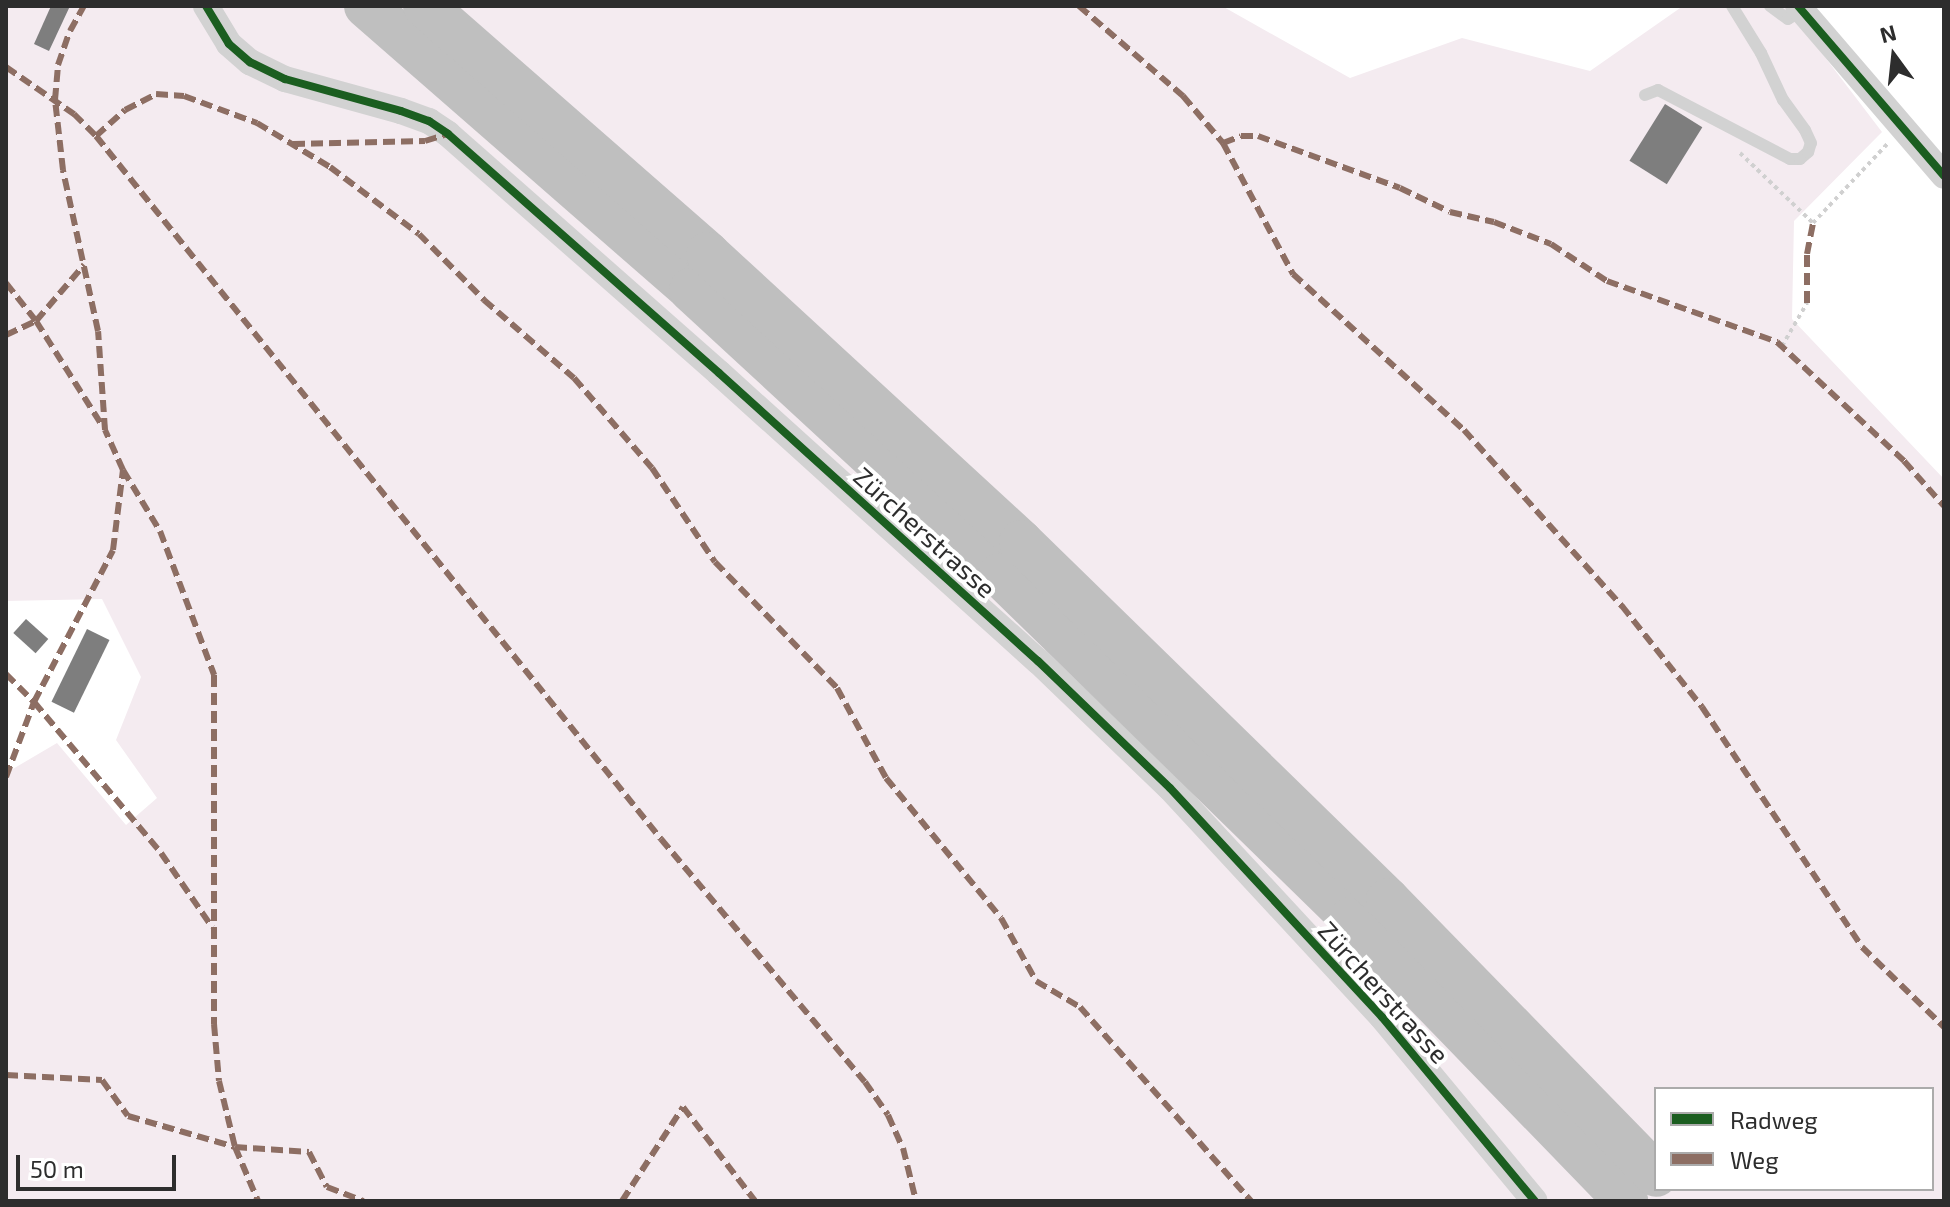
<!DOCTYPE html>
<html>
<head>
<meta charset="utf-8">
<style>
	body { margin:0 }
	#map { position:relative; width:1950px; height:1207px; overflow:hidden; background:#fff; font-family:"Exo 2",sans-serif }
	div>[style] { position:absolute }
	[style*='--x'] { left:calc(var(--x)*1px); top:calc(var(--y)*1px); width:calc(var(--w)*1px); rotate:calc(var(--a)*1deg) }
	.green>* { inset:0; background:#f4ebf0 }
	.building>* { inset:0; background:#7e7e7e; transform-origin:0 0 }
	.path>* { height:4px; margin-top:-2px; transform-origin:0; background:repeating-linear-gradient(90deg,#d0d0d0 0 4px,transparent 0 8px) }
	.service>* { height:12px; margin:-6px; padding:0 6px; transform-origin:6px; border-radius:6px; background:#d2d2d2 }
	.minor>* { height:26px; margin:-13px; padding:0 13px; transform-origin:13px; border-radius:13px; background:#d2d2d2 }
	.motorway>* { height:44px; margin:-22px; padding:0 22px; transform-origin:22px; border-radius:22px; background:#bfbfbf }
	.quiet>* { height:6px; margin-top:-3px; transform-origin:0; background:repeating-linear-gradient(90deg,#8d6e63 0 12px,transparent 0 18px) }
	.cycleway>* { height:8px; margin:-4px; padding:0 4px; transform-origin:4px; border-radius:4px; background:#1b5e20 }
	span { translate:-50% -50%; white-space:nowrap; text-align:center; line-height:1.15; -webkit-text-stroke:8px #fff; paint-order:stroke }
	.street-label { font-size:26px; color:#2d2d2d }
	.frame { position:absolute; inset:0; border:8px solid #2d2d2d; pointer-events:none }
	.legend { position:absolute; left:1654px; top:1087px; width:280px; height:104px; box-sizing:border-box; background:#fff; border:2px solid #ababab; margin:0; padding:10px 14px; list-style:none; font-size:24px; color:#2d2d2d }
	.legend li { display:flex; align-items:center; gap:16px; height:40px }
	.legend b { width:40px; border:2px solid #ababab }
	.north { position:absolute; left:1854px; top:16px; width:80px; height:80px; -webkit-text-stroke:6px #fff; paint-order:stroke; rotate:345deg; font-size:22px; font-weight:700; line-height:32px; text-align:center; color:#2d2d2d }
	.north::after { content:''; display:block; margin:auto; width:28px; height:36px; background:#2d2d2d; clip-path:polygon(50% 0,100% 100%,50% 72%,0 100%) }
	.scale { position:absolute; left:16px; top:1155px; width:160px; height:36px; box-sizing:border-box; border:4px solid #2d2d2d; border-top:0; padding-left:10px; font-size:24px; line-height:28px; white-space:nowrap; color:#2d2d2d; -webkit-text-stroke:6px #fff; paint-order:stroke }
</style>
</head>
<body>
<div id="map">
	<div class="green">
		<div style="clip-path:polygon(evenodd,6px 6px,1222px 6px,1350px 78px,1462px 38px,1590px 71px,1683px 6px,1786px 6px,1882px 132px,1794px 221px,1792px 319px,1944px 479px,1944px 1201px,6px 1201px,6px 773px,57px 743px,126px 825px,157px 798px,116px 740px,141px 677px,102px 599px,6px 601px,6px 6px,1656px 1089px,1932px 1089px,1932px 1189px,1656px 1189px,1656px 1089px)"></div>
	</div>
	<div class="building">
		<div style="clip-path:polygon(51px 6px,70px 6px,49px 51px,34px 44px)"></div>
		<div style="left:1665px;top:104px;width:44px;height:67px;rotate:32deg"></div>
		<div style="left:26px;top:619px;width:30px;height:19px;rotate:42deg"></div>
		<div style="left:87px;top:629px;width:25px;height:81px;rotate:26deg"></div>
	</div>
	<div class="path">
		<div style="--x:1740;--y:153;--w:101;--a:43.8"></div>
		<div style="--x:1813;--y:223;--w:110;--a:-46.8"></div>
		<div style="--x:1782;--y:346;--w:50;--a:-59.8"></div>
	</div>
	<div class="service">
		<div style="--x:1770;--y:6;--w:22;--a:36"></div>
		<div style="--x:1788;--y:19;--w:15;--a:-32"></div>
		<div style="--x:1645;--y:95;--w:14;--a:-21"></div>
		<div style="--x:1658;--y:90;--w:149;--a:27.6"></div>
		<div style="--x:1790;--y:159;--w:10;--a:0"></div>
		<div style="--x:1800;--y:159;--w:11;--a:-41"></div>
		<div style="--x:1808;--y:152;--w:9;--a:-72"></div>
		<div style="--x:1811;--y:143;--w:14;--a:-115"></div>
		<div style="--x:1805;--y:130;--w:37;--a:-126"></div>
		<div style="--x:1783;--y:100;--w:52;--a:-115.1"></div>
		<div style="--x:1761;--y:53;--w:55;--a:-121.7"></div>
	</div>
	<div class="minor">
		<div style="--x:206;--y:6;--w:44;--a:58.8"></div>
		<div style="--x:229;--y:44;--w:28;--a:41"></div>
		<div style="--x:250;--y:62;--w:39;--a:26"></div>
		<div style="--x:285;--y:79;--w:120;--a:15.4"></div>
		<div style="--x:401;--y:111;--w:30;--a:20"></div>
		<div style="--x:429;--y:121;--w:23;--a:34"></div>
		<div style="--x:448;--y:134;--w:361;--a:41.4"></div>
		<div style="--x:719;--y:373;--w:430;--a:42.1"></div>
		<div style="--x:1038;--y:661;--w:183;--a:43.9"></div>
		<div style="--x:1170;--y:788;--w:312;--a:47.2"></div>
		<div style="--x:1382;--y:1017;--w:239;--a:50.3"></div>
		<div style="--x:1798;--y:6;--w:224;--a:49.3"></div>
	</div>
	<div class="motorway">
		<div style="--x:366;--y:6;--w:432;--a:41.1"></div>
		<div style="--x:691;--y:290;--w:420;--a:42.7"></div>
		<div style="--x:1000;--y:575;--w:491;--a:44.3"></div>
		<div style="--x:1352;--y:918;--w:394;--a:45.9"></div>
		<div style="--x:425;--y:6;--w:376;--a:41.2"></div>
		<div style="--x:708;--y:254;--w:425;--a:42.6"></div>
		<div style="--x:1021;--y:542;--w:513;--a:44.29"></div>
		<div style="--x:1388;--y:900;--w:384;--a:45.7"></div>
	</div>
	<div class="quiet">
		<div style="--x:1079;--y:6;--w:138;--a:40.9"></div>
		<div style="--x:1183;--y:96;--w:62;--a:49.6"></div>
		<div style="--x:1223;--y:143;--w:149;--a:61.9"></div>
		<div style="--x:1293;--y:274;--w:231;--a:42.4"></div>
		<div style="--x:1464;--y:430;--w:237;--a:48.1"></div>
		<div style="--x:1622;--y:606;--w:129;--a:51.6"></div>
		<div style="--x:1702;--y:707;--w:288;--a:56.3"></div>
		<div style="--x:1862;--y:947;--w:115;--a:44.3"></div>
		<div style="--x:6;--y:67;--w:83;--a:34.7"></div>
		<div style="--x:74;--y:114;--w:31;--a:45"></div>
		<div style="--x:96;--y:136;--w:902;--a:51.21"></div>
		<div style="--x:661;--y:839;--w:317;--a:50"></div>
		<div style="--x:865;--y:1082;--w:40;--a:55.1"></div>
		<div style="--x:888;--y:1115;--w:36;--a:66"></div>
		<div style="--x:903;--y:1148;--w:55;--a:76.2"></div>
		<div style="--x:96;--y:136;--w:39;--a:-42"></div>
		<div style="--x:125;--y:110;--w:35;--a:-27"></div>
		<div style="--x:156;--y:94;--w:28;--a:4"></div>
		<div style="--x:184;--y:96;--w:78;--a:20.3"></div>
		<div style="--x:257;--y:123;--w:85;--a:31.1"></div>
		<div style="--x:330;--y:167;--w:111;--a:37"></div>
		<div style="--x:419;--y:234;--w:93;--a:45.4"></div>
		<div style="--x:484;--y:300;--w:119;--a:40.9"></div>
		<div style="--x:574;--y:378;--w:119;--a:49.1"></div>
		<div style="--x:652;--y:468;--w:113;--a:56.2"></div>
		<div style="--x:715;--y:562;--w:175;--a:45.9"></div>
		<div style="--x:837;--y:688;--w:102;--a:61.4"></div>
		<div style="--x:886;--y:778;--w:181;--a:50.6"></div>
		<div style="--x:1001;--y:918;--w:72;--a:60.9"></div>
		<div style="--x:1036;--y:981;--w:51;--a:30.6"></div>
		<div style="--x:1080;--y:1007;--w:259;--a:48.6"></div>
		<div style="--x:1223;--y:143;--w:19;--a:-21"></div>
		<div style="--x:1241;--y:136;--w:17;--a:0"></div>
		<div style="--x:1258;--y:136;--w:151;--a:20.1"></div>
		<div style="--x:1400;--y:188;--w:55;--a:25.6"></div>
		<div style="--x:1450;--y:212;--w:45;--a:12.8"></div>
		<div style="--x:1494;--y:222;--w:61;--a:21.1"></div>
		<div style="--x:1551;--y:244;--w:67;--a:33.5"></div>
		<div style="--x:1607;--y:281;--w:181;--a:19.7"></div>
		<div style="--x:1777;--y:342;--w:174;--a:43.1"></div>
		<div style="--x:1904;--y:461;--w:60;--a:48.4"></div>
		<div style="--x:293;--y:144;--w:132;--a:-1.3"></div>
		<div style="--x:425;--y:141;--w:24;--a:-17"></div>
		<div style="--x:6;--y:283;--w:48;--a:51.7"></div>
		<div style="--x:36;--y:321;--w:125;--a:57.7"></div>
		<div style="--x:1807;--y:303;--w:49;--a:-90"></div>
		<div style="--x:1807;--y:254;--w:32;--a:-79"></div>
		<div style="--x:6;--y:335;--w:33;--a:-25"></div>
		<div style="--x:36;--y:321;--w:74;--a:-49.4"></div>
		<div style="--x:123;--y:470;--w:71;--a:58.8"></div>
		<div style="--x:160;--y:531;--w:154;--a:69.4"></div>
		<div style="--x:214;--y:675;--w:349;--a:90"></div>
		<div style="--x:214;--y:1024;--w:57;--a:85"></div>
		<div style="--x:219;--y:1081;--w:68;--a:76.4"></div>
		<div style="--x:235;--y:1147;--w:59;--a:66.9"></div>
		<div style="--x:6;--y:674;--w:40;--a:45"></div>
		<div style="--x:34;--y:702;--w:197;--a:49.9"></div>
		<div style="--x:161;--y:853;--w:90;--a:55.4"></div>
		<div style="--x:6;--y:777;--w:80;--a:-69.5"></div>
		<div style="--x:34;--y:702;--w:171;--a:-62.5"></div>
		<div style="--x:113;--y:550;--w:81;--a:-82.9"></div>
		<div style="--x:123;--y:470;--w:44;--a:-114.2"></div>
		<div style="--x:105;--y:430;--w:99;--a:-94"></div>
		<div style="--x:98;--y:331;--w:165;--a:-102.3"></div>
		<div style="--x:63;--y:170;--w:70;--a:-96.5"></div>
		<div style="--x:55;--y:100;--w:35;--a:-85"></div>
		<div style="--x:58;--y:65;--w:36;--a:-71"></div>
		<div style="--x:70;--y:31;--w:29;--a:-61"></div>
		<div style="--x:6;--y:1075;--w:96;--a:3"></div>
		<div style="--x:102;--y:1080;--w:44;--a:54.2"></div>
		<div style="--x:128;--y:1116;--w:111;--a:16.2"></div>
		<div style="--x:235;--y:1147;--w:74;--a:3.9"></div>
		<div style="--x:309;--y:1152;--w:39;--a:63"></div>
		<div style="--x:327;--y:1187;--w:39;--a:21"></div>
		<div style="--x:622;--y:1201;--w:112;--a:-57"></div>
		<div style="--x:683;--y:1107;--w:118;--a:52.5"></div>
	</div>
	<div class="cycleway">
		<div style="--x:206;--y:6;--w:44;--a:58.8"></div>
		<div style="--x:229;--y:44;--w:28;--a:41"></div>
		<div style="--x:250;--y:62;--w:39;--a:26"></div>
		<div style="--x:285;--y:79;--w:120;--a:15.4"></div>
		<div style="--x:401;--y:111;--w:30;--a:20"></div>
		<div style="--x:429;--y:121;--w:23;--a:34"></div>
		<div style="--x:448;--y:134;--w:361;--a:41.4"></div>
		<div style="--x:719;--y:373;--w:430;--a:42.1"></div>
		<div style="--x:1038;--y:661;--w:183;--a:43.9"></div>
		<div style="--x:1170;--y:788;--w:312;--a:47.2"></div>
		<div style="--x:1382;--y:1017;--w:239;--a:50.3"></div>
		<div style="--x:1798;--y:6;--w:224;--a:49.3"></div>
	</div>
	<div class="street-label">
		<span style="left:925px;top:532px;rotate:42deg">Zürcherstrasse</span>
		<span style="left:1384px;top:992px;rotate:48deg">Zürcherstrasse</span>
	</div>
	<div class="frame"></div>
	<ul class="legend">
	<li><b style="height:10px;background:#1b5e20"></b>Radweg</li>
	<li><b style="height:10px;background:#8d6e63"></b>Weg</li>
	</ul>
	<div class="north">N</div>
	<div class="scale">50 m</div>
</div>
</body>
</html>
